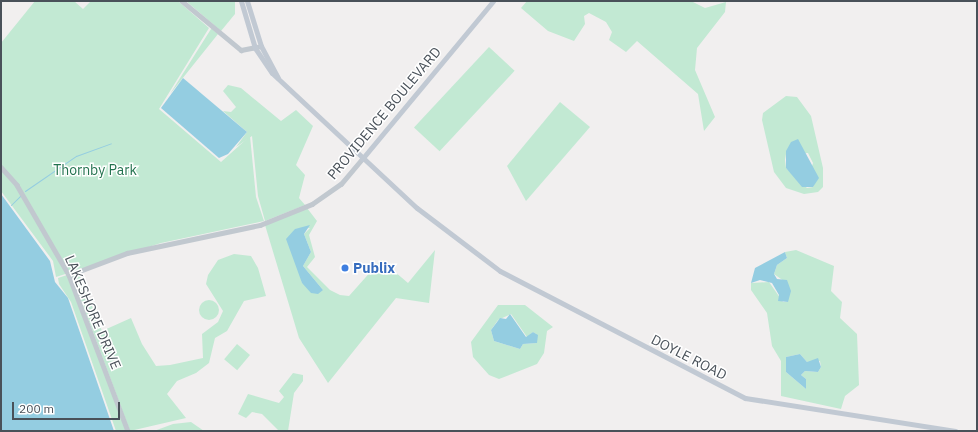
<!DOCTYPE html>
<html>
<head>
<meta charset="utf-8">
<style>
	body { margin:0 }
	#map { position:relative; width:978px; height:432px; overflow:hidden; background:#f1efef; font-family:"IBM Plex Sans",sans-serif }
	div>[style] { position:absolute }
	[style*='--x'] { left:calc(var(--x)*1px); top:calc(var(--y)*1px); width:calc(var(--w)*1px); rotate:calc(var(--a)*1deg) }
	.green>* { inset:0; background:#c2e9d3; transform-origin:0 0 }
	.round { border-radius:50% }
	.water>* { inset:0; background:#94cde1 }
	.stream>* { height:1px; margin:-0.5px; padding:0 0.5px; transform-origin:0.5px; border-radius:0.5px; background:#94cde1 }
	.tertiary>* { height:4.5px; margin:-2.25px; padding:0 2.25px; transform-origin:2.25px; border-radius:2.25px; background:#c1c8cf }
	.secondary>* { height:5px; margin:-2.5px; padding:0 2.5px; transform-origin:2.5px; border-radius:2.5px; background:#c1c9d3 }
	.dots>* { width:11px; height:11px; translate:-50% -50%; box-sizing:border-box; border:2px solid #fff; border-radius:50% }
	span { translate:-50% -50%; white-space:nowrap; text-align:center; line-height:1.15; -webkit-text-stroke:3px #fff; paint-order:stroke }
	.street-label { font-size:14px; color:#495159 }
	.park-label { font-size:14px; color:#22724e }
	.shop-label { font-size:14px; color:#366cbe; font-weight:700 }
	.left { translate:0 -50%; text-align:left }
	.frame { position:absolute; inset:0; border:2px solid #495159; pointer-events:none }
	.scale { position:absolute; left:12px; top:402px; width:108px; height:18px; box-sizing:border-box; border:2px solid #495159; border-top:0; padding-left:5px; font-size:12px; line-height:14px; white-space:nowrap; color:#495159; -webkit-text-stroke:3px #fff; paint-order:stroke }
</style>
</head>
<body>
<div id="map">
	<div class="green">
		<div style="clip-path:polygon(35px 1px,74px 1px,83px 9px,91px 1px,178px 1px,209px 28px,159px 109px,221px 162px,250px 136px,256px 197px,264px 221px,161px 243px,56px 277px,53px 261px,1px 191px,1px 43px)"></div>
		<div style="clip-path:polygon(186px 1px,235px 1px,235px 14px,221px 31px)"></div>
		<div style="clip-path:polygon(527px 1px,691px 1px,705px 8px,726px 2px,725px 12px,697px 48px,695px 70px,715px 117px,704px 131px,698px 94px,637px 41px,626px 52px,609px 40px,612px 32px,606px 22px,589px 13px,584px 16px,585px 24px,574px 41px,548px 31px,521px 8px)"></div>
		<div style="clip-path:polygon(211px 28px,218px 34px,170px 94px,211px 29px)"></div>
		<div style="left:489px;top:47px;width:35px;height:110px;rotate:43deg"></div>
		<div style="clip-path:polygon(228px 85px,241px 88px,281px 121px,296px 110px,313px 126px,296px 165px,305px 175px,299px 198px,305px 205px,265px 221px,258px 196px,252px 136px,236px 147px,247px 132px,223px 111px,231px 112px,236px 107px,223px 91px)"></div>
		<div style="clip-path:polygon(evenodd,786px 96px,797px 97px,811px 116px,823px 168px,823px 187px,818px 192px,804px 194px,786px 188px,774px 172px,762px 120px,763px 113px,786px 96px,808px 153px,813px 163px,811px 169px,817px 175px,813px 187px,807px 188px,786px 168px,785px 160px,786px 154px,808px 153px)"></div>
		<div style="clip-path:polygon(560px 102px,590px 127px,526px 201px,507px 166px)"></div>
		<div style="clip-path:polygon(evenodd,307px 208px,317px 221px,309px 235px,315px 257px,307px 267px,330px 290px,340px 295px,349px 296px,381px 260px,408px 283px,435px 250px,429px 303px,396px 298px,328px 383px,299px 338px,265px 225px,307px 208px,310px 228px,304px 234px,311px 252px,303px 266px,323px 290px,302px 283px,295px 229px,310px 228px)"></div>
		<div style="clip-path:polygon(evenodd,796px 250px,834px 266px,831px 291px,842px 302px,840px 318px,857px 334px,859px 385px,845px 396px,841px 409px,781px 396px,781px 361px,772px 346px,767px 313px,751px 290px,751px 283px,769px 282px,783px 302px,788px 302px,788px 284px,774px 274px,777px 265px,787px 258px,785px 252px,796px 250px,800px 354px,807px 362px,820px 361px,821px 367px,818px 372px,805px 371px,801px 375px,806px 379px,806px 389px,786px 372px,786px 357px,800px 354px)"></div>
		<div style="clip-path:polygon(234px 254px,251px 256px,258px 268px,266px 296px,244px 301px,227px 331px,215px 338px,209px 363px,196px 373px,177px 381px,167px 394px,186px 418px,130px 431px,72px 276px,79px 274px,102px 331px,131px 318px,142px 344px,156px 366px,170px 365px,203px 358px,202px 334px,218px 322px,223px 311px,206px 284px,208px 275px,218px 260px)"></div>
		<div style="clip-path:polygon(67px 275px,68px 278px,126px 431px,116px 431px,71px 302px,59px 284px,58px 278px)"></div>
		<div class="round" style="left:199px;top:300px;width:20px;height:20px"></div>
		<div style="clip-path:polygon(evenodd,498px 305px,525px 305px,553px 327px,547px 331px,544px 353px,537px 364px,499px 379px,489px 375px,473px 357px,471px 342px,498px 305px,511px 314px,527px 337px,533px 332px,536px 334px,537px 343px,523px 344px,520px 349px,494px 341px,491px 330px,498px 320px,511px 314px)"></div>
		<div style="left:237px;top:344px;width:17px;height:20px;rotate:40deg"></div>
		<div style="clip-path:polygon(293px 373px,303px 375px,303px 381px,294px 393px,288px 431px,279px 431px,262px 414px,252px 412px,246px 418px,238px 414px,248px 394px,279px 403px,284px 397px,279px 391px)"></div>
		<div style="clip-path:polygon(191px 422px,204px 431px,154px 431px,173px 424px)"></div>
	</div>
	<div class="water">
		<div style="clip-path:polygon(183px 78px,247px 132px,228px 154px,219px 158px,161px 108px)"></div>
		<div style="clip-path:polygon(798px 139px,819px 178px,813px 187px,802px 187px,786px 168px,786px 151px,791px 142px)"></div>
		<div style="clip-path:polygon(1px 194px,50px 261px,55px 282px,68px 298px,114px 431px,1px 431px)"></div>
		<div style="clip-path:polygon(310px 225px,304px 234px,311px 252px,303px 266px,323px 290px,318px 294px,311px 293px,302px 283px,286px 239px,295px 229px)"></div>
		<div style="clip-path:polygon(785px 252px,787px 258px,777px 265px,774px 274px,777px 279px,787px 280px,791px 291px,788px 302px,778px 301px,779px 295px,772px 283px,760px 280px,751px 283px,755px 268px)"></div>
		<div style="clip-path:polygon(510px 314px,526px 337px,533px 332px,538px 335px,537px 343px,523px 344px,520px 349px,494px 341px,491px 330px,500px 318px,506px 319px)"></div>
		<div style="clip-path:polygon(800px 354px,807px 362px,818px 358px,821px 367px,818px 372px,805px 371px,801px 375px,806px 379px,806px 389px,786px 372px,786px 357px)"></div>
	</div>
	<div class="stream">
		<div style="--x:25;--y:191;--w:62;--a:-34.5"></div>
		<div style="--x:76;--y:156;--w:37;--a:-20"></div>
		<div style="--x:11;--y:205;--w:13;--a:-45"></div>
	</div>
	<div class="tertiary">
		<div style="--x:182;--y:1;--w:77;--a:39.7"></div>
		<div style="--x:241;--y:50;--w:20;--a:-11"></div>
		<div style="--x:1;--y:167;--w:24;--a:48"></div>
		<div style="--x:17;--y:185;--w:104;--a:60"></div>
		<div style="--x:69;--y:275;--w:167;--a:69.3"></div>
		<div style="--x:69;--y:275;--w:62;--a:-20.8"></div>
		<div style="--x:127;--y:253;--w:136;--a:-11.9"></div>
		<div style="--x:260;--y:225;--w:56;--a:-22"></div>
		<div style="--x:312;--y:204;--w:35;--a:-35"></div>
		<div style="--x:341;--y:184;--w:33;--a:-50"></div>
	</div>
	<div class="secondary">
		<div style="--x:241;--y:1;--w:49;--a:73.4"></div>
		<div style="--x:255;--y:48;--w:30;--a:56"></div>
		<div style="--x:272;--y:73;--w:198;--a:43"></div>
		<div style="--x:417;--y:208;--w:104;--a:37.2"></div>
		<div style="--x:500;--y:271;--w:276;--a:27.4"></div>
		<div style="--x:745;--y:398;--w:213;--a:8.9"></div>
		<div style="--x:247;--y:1;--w:47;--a:72.7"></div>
		<div style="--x:261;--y:46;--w:36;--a:62"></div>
		<div style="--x:362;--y:159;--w:205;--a:-50.3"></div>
	</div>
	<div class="dots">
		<div style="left:345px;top:268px;background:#3f7fe0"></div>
	</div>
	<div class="street-label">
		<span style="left:384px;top:113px;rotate:-50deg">PROVIDENCE BOULEVARD</span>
		<span style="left:93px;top:312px;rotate:67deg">LAKESHORE DRIVE</span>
		<span style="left:689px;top:357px;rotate:27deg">DOYLE ROAD</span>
	</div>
	<div class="park-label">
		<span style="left:95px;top:170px">Thornby Park</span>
	</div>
	<div class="shop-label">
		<span class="left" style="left:353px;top:268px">Publix</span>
	</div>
	<div class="frame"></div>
	<div class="scale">200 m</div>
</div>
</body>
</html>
